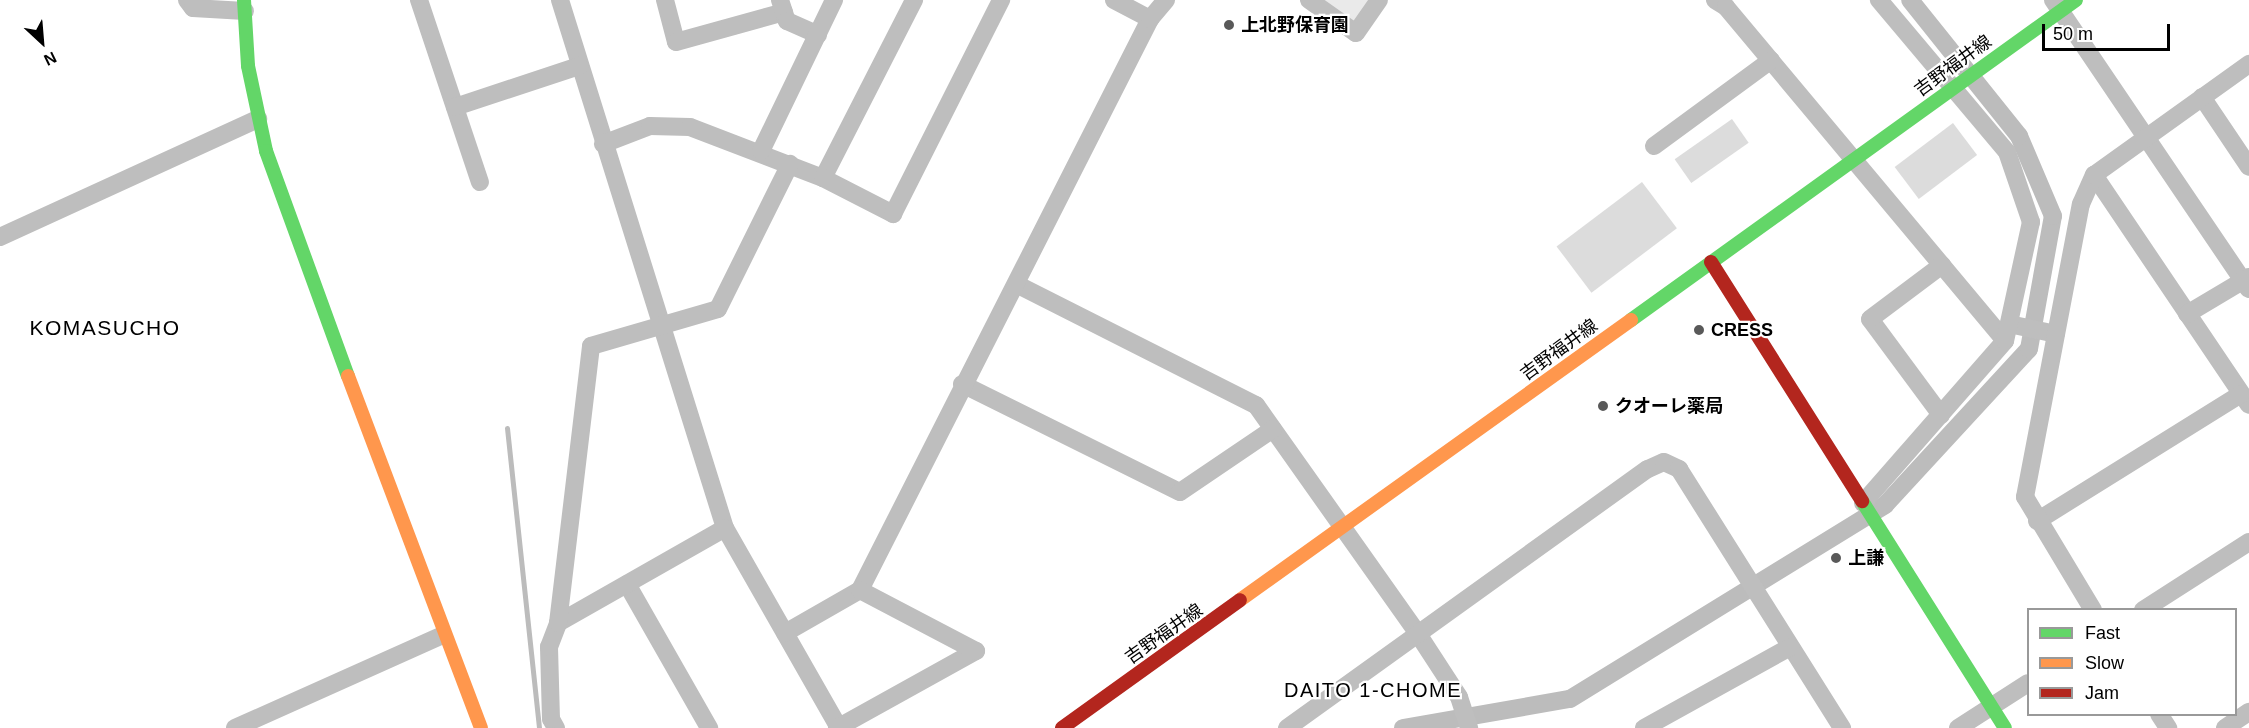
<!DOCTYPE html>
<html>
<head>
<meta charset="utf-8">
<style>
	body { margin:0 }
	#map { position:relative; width:2249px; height:728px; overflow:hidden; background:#fff; font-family:Helvetica,"Noto Sans JP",sans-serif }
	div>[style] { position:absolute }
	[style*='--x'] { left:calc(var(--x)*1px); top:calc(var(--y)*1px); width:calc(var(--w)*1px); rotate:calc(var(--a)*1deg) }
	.green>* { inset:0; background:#eaeaea }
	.stream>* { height:5px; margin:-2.5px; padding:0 2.5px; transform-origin:2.5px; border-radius:2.5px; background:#bcbcbc }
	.canal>* { height:18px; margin:-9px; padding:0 9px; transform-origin:9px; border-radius:9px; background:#bcbcbc }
	.building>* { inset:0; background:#dcdcdc; transform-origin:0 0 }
	.street>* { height:18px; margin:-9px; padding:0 9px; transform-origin:9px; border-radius:9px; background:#bebebe }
	.fast>* { height:14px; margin:-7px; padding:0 7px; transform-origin:7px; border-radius:7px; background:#63d668 }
	.slow>* { height:14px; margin:-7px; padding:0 7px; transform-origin:7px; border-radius:7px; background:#ff974d }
	.jam>* { height:14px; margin:-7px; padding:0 7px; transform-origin:7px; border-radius:7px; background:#b3261e }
	.dots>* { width:16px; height:16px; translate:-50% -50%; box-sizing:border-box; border:3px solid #fff; border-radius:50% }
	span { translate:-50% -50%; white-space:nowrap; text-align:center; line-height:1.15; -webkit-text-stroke:4.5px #fff; paint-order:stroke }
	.poi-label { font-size:18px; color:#000; font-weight:700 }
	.left { translate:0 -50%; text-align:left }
	.street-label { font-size:18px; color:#000 }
	.neighbourhood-label { font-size:20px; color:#000; letter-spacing:1.5px }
	.quarter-label { font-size:21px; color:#000; letter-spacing:1.5px }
	.legend { position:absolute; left:2027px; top:608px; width:210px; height:108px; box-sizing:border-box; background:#fff; border:2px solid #999; margin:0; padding:8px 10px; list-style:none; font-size:18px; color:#000 }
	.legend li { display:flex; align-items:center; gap:12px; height:30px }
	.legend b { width:30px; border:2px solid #999 }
	.north { position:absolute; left:12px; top:12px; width:60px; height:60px; -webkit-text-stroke:4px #fff; paint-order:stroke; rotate:154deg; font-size:16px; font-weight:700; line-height:24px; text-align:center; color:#000 }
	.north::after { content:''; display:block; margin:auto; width:21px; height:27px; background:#000; clip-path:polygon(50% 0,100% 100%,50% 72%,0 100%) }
	.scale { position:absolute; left:2042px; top:24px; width:128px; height:27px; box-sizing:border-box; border:3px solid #000; border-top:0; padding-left:8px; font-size:18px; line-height:21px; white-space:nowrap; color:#000; -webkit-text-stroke:4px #fff; paint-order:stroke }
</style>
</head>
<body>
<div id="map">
	<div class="green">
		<div style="clip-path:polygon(1309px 0,1373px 0,1350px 29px)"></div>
	</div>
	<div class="stream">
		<div style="--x:507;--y:428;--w:302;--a:83.9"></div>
	</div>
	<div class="canal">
		<div style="--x:1403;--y:728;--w:169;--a:-9.9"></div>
		<div style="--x:1570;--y:699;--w:370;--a:-31.6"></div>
		<div style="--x:1885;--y:505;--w:212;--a:-47.3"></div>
		<div style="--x:2029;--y:349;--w:135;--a:-79.8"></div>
		<div style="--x:2053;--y:216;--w:87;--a:-113"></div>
		<div style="--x:2019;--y:136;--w:174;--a:-128.7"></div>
	</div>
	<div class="building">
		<div style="left:1732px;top:119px;width:29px;height:70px;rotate:55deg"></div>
		<div style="left:1953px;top:123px;width:40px;height:73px;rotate:53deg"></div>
		<div style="left:1642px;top:182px;width:58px;height:107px;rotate:53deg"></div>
	</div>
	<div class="street">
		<div style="--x:187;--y:0;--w:10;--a:53"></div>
		<div style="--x:193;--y:8;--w:52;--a:3.3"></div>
		<div style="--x:419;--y:0;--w:192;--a:71.5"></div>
		<div style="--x:560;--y:0;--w:553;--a:72.65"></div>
		<div style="--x:725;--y:528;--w:230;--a:60.3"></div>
		<div style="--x:665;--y:0;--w:43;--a:75.3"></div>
		<div style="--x:676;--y:42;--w:112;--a:-15.5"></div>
		<div style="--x:780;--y:0;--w:22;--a:72"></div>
		<div style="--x:787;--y:21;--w:34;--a:24"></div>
		<div style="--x:1114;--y:0;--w:41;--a:27.8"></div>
		<div style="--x:1309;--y:0;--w:57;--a:35.1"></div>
		<div style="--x:1356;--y:33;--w:40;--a:-55.1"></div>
		<div style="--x:1715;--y:0;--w:13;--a:32"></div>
		<div style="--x:1726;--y:7;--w:435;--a:50.1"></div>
		<div style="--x:2053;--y:0;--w:349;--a:55.9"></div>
		<div style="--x:2202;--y:97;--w:84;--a:56.1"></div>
		<div style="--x:455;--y:107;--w:131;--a:-18.3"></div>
		<div style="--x:603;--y:144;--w:50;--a:-21"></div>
		<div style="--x:650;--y:126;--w:40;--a:1.4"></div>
		<div style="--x:690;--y:127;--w:142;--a:21"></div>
		<div style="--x:823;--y:178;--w:200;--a:-62.9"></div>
		<div style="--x:1654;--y:146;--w:145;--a:-36.3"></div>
		<div style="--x:761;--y:151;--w:168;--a:-64.2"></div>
		<div style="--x:2094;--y:175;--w:277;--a:56"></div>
		<div style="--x:823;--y:178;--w:79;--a:27.2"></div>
		<div style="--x:893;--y:214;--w:240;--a:-63.2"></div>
		<div style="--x:0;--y:237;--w:284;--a:-24.6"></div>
		<div style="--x:1018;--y:285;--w:267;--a:26.8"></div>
		<div style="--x:1256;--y:405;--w:281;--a:54.7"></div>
		<div style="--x:1418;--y:634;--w:75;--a:56.9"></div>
		<div style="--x:1459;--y:697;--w:33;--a:72"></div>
		<div style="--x:2187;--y:314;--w:72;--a:-30.8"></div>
		<div style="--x:2009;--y:324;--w:48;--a:12"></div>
		<div style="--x:962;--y:384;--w:243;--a:26.4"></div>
		<div style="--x:1180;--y:492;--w:112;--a:-34.1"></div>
		<div style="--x:1941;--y:415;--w:119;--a:-126.5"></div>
		<div style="--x:1870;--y:319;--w:90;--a:-36.9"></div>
		<div style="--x:1863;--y:503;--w:215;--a:-48.8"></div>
		<div style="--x:2005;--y:341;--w:122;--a:-77.7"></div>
		<div style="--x:2031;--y:222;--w:74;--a:-108.9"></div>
		<div style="--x:2007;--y:152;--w:199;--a:-130.1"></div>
		<div style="--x:2037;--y:521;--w:240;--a:-31.9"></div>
		<div style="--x:627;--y:584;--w:166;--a:60.3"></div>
		<div style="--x:2093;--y:610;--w:132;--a:-121"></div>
		<div style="--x:2025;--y:497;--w:298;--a:-79.2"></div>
		<div style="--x:2081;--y:204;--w:32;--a:-66"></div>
		<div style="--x:2094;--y:175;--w:191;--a:-35.6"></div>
		<div style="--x:2143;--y:610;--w:126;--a:-32.7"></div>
		<div style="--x:558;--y:623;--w:192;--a:-29.6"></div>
		<div style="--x:785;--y:633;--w:86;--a:-29.8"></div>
		<div style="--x:860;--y:590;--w:640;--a:-63.07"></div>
		<div style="--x:1150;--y:19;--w:25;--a:-50"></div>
		<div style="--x:2159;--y:714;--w:17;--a:57"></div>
		<div style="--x:235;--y:728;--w:228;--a:-24.1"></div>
		<div style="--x:556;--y:728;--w:10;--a:-119"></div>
		<div style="--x:551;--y:719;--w:72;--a:-91.6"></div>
		<div style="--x:549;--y:647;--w:26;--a:-69"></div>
		<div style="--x:558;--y:623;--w:279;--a:-83.2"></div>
		<div style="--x:591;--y:346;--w:132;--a:-16.2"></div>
		<div style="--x:718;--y:309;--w:162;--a:-63.6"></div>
		<div style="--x:837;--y:728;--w:159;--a:-29"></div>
		<div style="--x:976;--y:651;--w:131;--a:-152.3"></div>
		<div style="--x:1287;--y:728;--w:444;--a:-35.7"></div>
		<div style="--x:1648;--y:469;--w:17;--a:-24"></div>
		<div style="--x:1664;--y:462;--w:17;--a:25"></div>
		<div style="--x:1679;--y:469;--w:306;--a:57.8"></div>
		<div style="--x:1644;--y:728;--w:167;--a:-29"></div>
		<div style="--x:1958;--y:728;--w:83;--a:-32.7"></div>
		<div style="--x:2225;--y:728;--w:29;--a:-34"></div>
	</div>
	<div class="fast">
		<div style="--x:244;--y:0;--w:66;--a:86.5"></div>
		<div style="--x:248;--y:66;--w:87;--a:78"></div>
		<div style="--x:266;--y:151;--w:239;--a:70"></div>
		<div style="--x:1631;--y:320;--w:548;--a:-35.72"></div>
		<div style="--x:1862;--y:501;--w:268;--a:57.8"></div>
	</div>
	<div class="slow">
		<div style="--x:348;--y:376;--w:376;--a:69.3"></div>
		<div style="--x:1240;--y:600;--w:481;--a:-35.6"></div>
	</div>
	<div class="jam">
		<div style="--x:1711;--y:262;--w:283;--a:57.7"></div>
		<div style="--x:1062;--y:728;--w:219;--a:-35.7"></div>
	</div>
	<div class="dots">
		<div style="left:1229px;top:25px;background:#595959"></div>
		<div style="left:1699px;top:330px;background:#595959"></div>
		<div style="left:1603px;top:406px;background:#595959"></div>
		<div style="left:1836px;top:558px;background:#595959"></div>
	</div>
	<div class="poi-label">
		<span class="left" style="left:1241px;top:25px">上北野保育園</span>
		<span class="left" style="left:1711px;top:330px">CRESS</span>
		<span class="left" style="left:1615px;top:406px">クオーレ薬局</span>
		<span class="left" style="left:1848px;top:558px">上謙</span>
	</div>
	<div class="street-label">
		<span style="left:1953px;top:66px;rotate:-36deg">吉野福井線</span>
		<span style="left:1559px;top:350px;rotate:-36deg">吉野福井線</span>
		<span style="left:1164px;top:634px;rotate:-35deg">吉野福井線</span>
	</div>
	<div class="neighbourhood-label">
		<span style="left:1373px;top:690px">DAITO 1-CHOME</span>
	</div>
	<div class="quarter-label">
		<span style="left:105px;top:328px">KOMASUCHO</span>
	</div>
	<ul class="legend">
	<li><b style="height:8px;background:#63d668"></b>Fast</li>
	<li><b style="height:8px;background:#ff974d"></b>Slow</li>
	<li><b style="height:8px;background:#b3261e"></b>Jam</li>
	</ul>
	<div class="north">N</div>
	<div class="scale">50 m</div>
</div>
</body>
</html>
